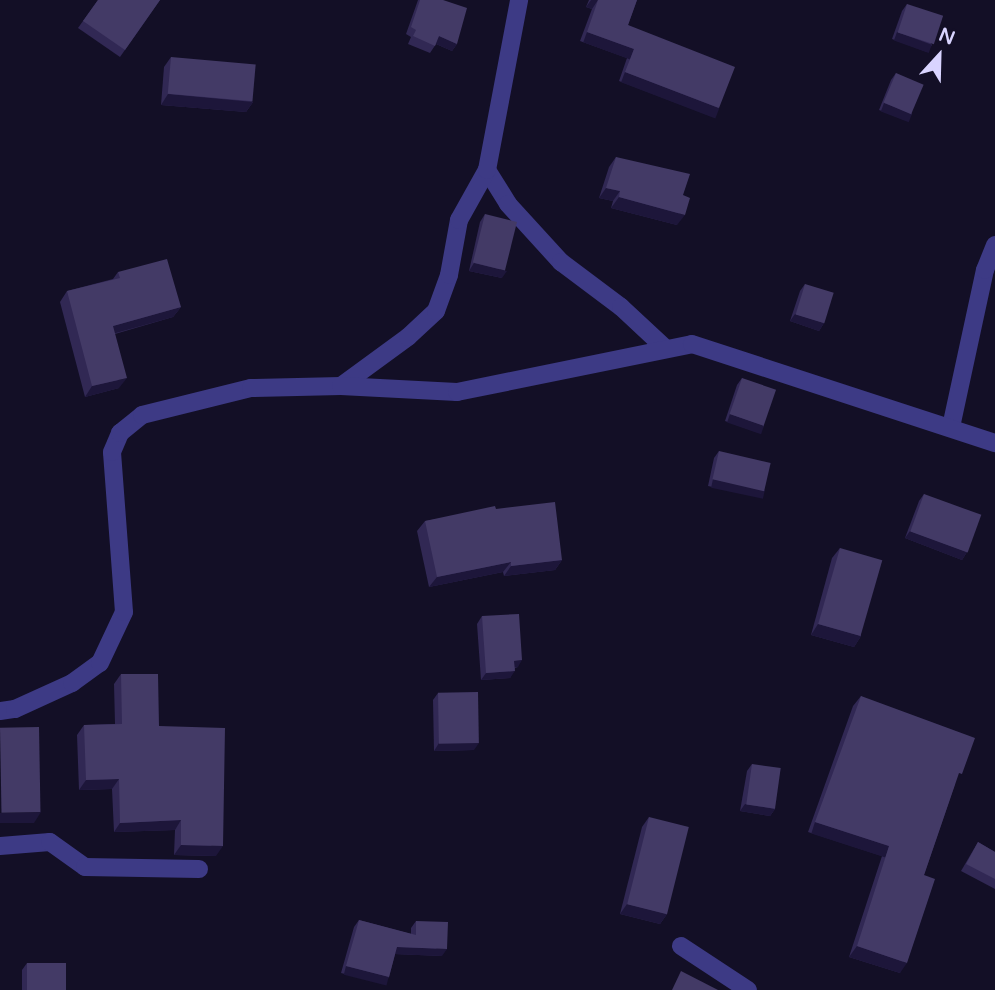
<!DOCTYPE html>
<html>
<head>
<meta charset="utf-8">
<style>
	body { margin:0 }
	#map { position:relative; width:995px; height:990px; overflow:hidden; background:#130f26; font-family:"Varela Round",sans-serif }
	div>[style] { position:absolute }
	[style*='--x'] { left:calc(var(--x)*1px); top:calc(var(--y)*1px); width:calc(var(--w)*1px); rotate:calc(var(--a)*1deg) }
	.street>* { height:18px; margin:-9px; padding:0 9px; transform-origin:9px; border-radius:9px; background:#3d3a85 }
	.wall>* { inset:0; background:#312854 }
	.shaded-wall>* { inset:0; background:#1d163a; transform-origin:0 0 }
	.building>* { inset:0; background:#433a66; transform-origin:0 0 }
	span { translate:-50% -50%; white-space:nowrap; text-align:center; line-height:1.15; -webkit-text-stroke:6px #130f26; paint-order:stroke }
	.north { position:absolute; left:904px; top:21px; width:70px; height:70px; -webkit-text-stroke:5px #130f26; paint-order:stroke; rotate:22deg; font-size:19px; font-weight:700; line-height:28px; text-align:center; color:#d9d4ff }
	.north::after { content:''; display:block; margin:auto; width:24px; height:32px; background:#d9d4ff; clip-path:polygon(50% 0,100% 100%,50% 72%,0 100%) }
</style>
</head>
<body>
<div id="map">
	<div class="street">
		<div style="--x:487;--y:170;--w:40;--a:58"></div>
		<div style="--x:508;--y:204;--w:79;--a:47.6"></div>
		<div style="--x:561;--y:262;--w:75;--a:36.9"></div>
		<div style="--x:621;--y:307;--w:60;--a:43"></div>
		<div style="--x:341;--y:386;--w:83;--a:-36.2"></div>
		<div style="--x:408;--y:337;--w:38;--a:-43"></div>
		<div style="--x:436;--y:311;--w:38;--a:-70"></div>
		<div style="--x:449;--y:275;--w:56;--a:-79.7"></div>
		<div style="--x:459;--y:220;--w:57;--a:-60.8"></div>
		<div style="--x:487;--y:170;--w:173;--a:-79.3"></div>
		<div style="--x:951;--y:427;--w:161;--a:-77.8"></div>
		<div style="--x:985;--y:270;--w:27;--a:-68"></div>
		<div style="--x:0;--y:711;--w:15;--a:-8"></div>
		<div style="--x:15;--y:709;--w:63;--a:-24.5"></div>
		<div style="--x:72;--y:683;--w:34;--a:-36"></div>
		<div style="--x:100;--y:663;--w:56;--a:-64.8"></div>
		<div style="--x:124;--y:612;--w:160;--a:-94.3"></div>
		<div style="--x:112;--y:452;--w:21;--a:-67"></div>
		<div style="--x:120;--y:433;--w:28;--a:-39"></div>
		<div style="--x:142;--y:415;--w:112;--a:-13.9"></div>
		<div style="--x:251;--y:388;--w:90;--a:-1.3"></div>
		<div style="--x:341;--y:386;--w:116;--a:3"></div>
		<div style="--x:457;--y:392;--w:240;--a:-11.5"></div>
		<div style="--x:692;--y:344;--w:319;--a:18.1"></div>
		<div style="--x:0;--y:846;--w:50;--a:-4.6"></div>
		<div style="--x:50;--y:842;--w:43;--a:35.5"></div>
		<div style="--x:85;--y:867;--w:114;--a:1"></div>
		<div style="--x:681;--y:946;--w:80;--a:33.3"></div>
	</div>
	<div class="wall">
		<div style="clip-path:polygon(98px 0,160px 0,120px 57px,78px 28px)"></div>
		<div style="clip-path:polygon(418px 0,443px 0,457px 44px,452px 51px,436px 44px,430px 53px,408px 44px,411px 37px,406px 34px)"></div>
		<div style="clip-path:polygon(589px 0,637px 0,628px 25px,719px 108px,713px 117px,619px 81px,627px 58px,580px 41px,592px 9px,586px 7px)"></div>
		<div style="clip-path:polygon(907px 4px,932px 45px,927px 52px,892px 39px,902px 11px)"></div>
		<div style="clip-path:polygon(171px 57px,253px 102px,246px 112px,161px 105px,164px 67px)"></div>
		<div style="clip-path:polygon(896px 73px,912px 114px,907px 121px,879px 110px,891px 80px)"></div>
		<div style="clip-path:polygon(616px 157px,683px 195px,677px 225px,611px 208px,613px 201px,599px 198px,609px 167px)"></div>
		<div style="clip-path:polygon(485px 214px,502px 278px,469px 271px,480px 222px)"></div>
		<div style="clip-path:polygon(118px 272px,181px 307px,173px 317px,115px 334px,119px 388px,85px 397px,60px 302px,67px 291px,113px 279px)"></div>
		<div style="clip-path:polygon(805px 284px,824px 323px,819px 331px,790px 321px,800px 291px)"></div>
		<div style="clip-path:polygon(742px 378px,764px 426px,759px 433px,725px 421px,737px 385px)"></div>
		<div style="clip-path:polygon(719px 451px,760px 497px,708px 486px,714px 458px)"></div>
		<div style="clip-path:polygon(924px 494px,967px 552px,962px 560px,905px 538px,919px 501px)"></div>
		<div style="clip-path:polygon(496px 509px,562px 560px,555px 570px,504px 576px,503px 572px,429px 587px,417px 531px,425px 521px)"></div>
		<div style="clip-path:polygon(840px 548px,861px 636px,854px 647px,811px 635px,832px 558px)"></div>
		<div style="clip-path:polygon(482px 616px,518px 667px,515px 668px,510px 678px,481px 680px,477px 624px)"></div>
		<div style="clip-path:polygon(121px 674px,159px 726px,216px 856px,174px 855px,175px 830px,114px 832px,112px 789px,79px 790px,77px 735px,84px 725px,115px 724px,114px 684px)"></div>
		<div style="clip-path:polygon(438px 693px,474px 750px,434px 751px,433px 700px)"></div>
		<div style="clip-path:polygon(861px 696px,955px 784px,924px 875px,900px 973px,849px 957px,882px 856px,808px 832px,853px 706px)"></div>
		<div style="clip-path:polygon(752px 764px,775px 809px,770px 816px,740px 811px,747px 771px)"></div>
		<div style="clip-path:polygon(649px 817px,667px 914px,660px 924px,620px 914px,642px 827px)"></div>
		<div style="clip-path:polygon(978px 842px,995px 852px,995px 889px,961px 871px)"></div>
		<div style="clip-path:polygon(359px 920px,411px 934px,411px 928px,416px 921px,442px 956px,395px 954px,389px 977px,384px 984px,341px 973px,354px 927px)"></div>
		<div style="clip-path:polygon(27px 963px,66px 990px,22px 990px,22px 970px)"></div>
	</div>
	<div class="shaded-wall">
		<div style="clip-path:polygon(591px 0,598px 0,592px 9px,586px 7px)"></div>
		<div style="left:587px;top:32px;width:50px;height:11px;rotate:20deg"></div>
		<div style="left:897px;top:32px;width:37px;height:9px;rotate:20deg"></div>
		<div style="clip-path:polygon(439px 36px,457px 44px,452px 51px,434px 43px)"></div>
		<div style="left:625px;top:72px;width:101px;height:11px;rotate:21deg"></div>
		<div style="clip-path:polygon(168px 94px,253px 102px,246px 112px,161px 105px)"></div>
		<div style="left:884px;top:103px;width:30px;height:9px;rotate:21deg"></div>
		<div style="clip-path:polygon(606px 188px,620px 191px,613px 201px,599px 198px)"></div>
		<div style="clip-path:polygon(619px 197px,685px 215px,677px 225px,611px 208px)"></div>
		<div style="clip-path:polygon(474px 263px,507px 271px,502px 278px,469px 271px)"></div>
		<div style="clip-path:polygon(181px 307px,173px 317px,105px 336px,113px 326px)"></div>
		<div style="clip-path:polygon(795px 314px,824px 323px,819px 331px,790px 321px)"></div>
		<div style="clip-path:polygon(127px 378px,119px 388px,85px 397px,92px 386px)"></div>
		<div style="left:730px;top:414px;width:36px;height:9px;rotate:19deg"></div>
		<div style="left:713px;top:479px;width:53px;height:9px;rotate:12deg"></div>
		<div style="clip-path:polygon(910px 531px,967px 552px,962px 560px,905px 538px)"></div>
		<div style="clip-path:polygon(562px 560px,555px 570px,504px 576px,511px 566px)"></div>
		<div style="clip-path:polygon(511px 562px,503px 572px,429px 587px,437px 577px)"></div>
		<div style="clip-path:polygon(818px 624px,861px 636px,854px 647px,811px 635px)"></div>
		<div style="clip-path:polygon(522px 660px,518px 667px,509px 668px,514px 661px)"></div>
		<div style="clip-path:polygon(515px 671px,510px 678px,481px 680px,486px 673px)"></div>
		<div style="clip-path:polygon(439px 743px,479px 743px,474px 750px,434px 751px)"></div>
		<div style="clip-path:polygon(119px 779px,112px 789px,79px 790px,86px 780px)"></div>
		<div style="clip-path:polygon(745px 804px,775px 809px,770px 816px,740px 811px)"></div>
		<div style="clip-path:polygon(41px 812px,34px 823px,0 823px,0 813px)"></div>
		<div style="clip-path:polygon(181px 820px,175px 830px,114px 832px,120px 823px)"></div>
		<div style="left:815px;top:822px;width:78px;height:12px;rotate:18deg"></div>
		<div style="clip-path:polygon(181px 845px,223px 846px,216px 856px,174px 855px)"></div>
		<div style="clip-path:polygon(627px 904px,667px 914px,660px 924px,620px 914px)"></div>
		<div style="clip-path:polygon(857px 946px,907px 963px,900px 973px,849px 957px)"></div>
		<div style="clip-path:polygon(397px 947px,447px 949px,442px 956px,392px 954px)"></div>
		<div style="left:346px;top:966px;width:44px;height:9px;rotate:14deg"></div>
	</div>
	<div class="building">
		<div style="clip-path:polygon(98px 0,160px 0,125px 50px,83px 21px)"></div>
		<div style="clip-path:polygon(420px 0,443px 0,467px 8px,457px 44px,439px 36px,435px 46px,413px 36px,416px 30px,411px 27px)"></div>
		<div style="clip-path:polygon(598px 0,637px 0,628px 25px,735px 67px,719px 108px,625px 72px,634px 49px,587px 32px)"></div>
		<div style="left:907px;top:4px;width:38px;height:30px;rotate:18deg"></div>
		<div style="left:171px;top:57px;width:85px;height:37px;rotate:5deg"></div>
		<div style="left:896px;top:73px;width:30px;height:32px;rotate:23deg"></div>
		<div style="clip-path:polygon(616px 157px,690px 174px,683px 195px,690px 198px,685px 215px,619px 197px,620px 191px,606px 188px)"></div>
		<div style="left:485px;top:214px;width:33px;height:50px;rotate:14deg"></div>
		<div style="clip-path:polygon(167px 259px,181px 307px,113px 326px,127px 378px,92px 386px,67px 291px,120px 278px,118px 272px)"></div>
		<div style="left:805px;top:284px;width:30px;height:32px;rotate:17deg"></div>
		<div style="left:742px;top:378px;width:36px;height:38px;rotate:19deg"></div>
		<div style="left:719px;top:451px;width:53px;height:29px;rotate:13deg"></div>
		<div style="left:924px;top:494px;width:61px;height:40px;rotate:20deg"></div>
		<div style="clip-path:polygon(555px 502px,562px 560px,511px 566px,511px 562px,437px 577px,425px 521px,495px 506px,496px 509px)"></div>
		<div style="left:840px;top:548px;width:44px;height:79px;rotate:16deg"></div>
		<div style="clip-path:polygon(519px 614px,522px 660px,514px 661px,515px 671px,486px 673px,482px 616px)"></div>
		<div style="clip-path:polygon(121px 674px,158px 674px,159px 726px,225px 728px,223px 846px,181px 845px,181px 820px,120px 823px,119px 779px,86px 780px,84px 725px,122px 724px)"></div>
		<div style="left:478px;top:692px;width:51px;height:40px;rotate:89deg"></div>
		<div style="clip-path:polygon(861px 696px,975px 738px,962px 774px,959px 773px,924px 875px,935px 879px,907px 963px,857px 946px,889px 846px,815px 822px)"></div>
		<div style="left:39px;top:727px;width:85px;height:39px;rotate:89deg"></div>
		<div style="left:752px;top:764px;width:29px;height:41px;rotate:8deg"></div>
		<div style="left:649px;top:817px;width:41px;height:90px;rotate:14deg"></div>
		<div style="clip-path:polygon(978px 842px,995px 852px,995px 879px,966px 864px)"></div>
		<div style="clip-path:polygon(359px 920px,416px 935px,416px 921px,448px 922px,447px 949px,397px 947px,389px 977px,346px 966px)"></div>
		<div style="left:27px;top:963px;width:39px;height:27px"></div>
		<div style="clip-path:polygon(681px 971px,718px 990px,672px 990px)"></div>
	</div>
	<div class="north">N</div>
</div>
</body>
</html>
